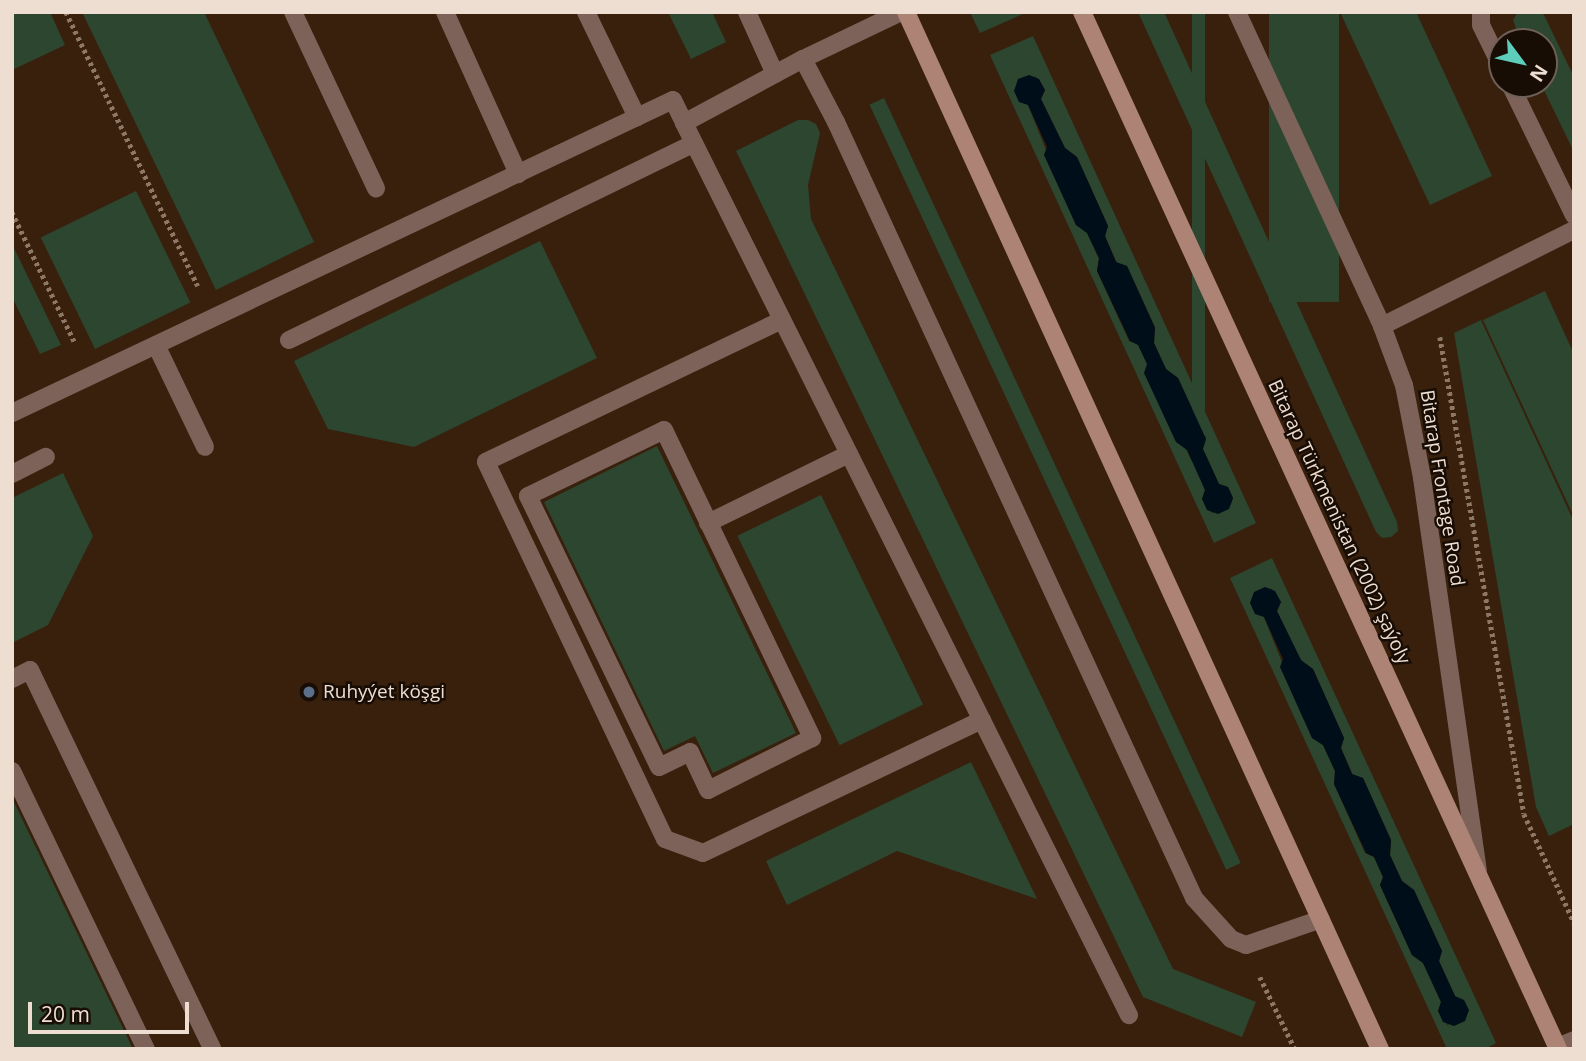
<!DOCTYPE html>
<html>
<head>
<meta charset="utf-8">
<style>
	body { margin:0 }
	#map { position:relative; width:1586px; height:1061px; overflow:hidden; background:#38200c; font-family:"Open Sans",sans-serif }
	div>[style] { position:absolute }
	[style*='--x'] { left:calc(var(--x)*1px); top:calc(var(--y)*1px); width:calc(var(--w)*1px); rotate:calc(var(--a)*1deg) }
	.green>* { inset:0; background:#2c462f; transform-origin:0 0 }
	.water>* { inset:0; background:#000e19 }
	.path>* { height:4.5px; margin-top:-2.25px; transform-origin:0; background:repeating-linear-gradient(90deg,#8d7868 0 3.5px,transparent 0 7px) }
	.lane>* { height:18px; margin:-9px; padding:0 9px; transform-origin:9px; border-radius:9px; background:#7c6258 }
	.street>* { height:18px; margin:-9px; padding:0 9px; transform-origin:9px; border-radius:9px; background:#7c6258 }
	.secondary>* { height:18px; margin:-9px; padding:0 9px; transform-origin:9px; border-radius:9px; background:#ac8374 }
	.dots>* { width:19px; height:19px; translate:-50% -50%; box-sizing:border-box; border:4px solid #180d05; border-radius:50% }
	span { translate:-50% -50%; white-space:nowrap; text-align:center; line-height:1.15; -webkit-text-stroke:5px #180d05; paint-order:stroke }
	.street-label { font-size:19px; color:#eeddd1 }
	.poi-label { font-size:19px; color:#eeddd1 }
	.left { translate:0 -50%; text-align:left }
	.frame { position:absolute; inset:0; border:14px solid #eeddd1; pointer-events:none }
	.north { position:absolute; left:1488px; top:28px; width:70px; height:70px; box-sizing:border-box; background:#180d05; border:2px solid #6e6057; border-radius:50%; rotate:123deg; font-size:19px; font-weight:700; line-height:28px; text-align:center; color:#eeddd1 }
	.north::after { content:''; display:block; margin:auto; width:24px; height:32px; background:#5ccebb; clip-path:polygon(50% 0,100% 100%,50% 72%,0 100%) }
	.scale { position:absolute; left:28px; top:1002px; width:161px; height:32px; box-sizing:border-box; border:4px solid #eeddd1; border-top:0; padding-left:9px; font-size:21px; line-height:24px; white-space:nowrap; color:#eeddd1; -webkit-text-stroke:5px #180d05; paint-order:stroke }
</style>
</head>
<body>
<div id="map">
	<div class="green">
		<div style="clip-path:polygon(12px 12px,50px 12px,65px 45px,12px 70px)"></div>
		<div style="clip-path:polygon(82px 12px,204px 12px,314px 242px,216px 290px)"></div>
		<div style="clip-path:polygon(668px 12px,712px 12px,726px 42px,691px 59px)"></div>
		<div style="clip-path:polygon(970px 12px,1022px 12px,1023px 14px,980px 33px)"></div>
		<div style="clip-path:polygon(1138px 12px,1164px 12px,1397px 522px,1398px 531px,1391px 537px,1382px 538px,1376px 532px)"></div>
		<div style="left:1192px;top:12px;width:13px;height:471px"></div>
		<div style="left:1269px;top:12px;width:70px;height:290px"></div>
		<div style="clip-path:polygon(1340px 12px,1416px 12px,1492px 176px,1430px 205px)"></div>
		<div style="clip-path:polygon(1518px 12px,1541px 12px,1544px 15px,1574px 77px,1574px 152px,1541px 84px,1544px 84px,1544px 42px,1521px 42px,1513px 20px)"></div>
		<div style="clip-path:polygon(evenodd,1033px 36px,1256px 523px,1214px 543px,990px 55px,1033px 36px,1035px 76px,1045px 90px,1041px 99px,1065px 148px,1077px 157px,1108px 226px,1105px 236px,1117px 263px,1127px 266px,1155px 327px,1154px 343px,1166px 369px,1178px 378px,1206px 438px,1203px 449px,1219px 484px,1228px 487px,1233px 498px,1231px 504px,1212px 513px,1202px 499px,1205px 490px,1138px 344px,1129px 341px,1097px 271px,1099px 259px,1087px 233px,1076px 225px,1028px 105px,1035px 76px)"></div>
		<div style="left:884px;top:98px;width:844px;height:16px;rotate:65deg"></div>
		<div style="clip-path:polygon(798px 120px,808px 120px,816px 124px,820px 133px,808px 185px,811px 219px,1173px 969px,1256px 1002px,1242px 1037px,1143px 997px,736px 151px)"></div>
		<div style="left:136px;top:191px;width:124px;height:106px;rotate:64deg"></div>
		<div style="clip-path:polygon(540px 241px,597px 358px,414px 447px,328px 429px,294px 361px)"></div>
		<div style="clip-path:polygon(12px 244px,61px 345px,40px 354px,12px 297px)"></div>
		<div style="clip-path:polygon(1545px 291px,1574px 354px,1574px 517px,1483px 320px)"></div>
		<div style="clip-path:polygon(1481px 320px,1574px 522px,1574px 824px,1549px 836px,1536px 807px,1454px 333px)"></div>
		<div style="clip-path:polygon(657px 446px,796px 733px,713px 773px,695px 736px,664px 751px,544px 502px)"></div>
		<div style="clip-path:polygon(63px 473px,93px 536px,48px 625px,12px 643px,12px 498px)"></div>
		<div style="left:821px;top:495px;width:233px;height:93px;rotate:64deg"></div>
		<div style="clip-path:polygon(evenodd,1272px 558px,1496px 1043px,1485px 1049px,1447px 1049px,1230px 578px,1272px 558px,1271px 588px,1281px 602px,1277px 611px,1301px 661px,1313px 669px,1344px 738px,1341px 748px,1353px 775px,1363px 778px,1391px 840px,1390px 855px,1402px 881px,1414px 890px,1442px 951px,1439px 961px,1455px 996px,1448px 1026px,1438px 1011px,1441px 1002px,1423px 963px,1412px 955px,1380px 885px,1383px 877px,1374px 857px,1365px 853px,1334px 784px,1335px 771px,1323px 745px,1312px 738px,1264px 617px,1271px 588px)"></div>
		<div style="clip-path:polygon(971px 762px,1037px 899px,897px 851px,787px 905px,766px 861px)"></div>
		<div style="clip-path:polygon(12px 798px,132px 1047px,129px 1049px,12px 1049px)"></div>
	</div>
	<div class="water">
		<div style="clip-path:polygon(1029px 75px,1039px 79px,1045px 90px,1041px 99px,1065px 148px,1077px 157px,1108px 226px,1105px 236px,1116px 262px,1127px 266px,1155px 328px,1154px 343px,1166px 369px,1178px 378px,1206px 439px,1203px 449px,1219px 484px,1228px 487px,1233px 498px,1229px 509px,1218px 514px,1207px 510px,1202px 499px,1205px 490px,1187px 450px,1176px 442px,1144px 373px,1147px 364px,1138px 345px,1130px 341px,1097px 271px,1099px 258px,1087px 233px,1076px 225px,1044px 155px,1047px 147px,1028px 105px,1019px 102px,1014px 91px,1018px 79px)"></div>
		<div style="clip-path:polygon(1265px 587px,1275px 591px,1281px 602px,1277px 611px,1301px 660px,1313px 669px,1344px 738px,1341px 748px,1352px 774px,1363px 778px,1391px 840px,1390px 855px,1402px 881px,1414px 890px,1442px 951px,1439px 961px,1455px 996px,1464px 1000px,1469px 1010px,1465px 1021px,1454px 1026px,1443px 1022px,1438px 1011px,1441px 1002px,1423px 963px,1412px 955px,1380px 885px,1383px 877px,1374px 857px,1366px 853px,1334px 784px,1335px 771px,1323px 745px,1312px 738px,1280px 667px,1283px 659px,1264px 617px,1255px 614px,1250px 603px,1254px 592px)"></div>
	</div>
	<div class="path">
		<div style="--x:66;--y:12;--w:304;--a:64.3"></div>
		<div style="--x:12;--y:212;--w:145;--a:64.3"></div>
		<div style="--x:1440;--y:337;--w:484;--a:80"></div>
		<div style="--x:1524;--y:814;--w:119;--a:65.2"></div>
		<div style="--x:1260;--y:977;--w:80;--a:64.1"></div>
	</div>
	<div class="lane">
		<div style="--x:293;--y:12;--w:195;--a:64.8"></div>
		<div style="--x:445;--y:12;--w:178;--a:65.7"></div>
		<div style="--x:586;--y:12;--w:117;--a:64.1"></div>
		<div style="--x:747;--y:12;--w:68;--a:65.7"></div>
		<div style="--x:1481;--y:12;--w:13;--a:90"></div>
		<div style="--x:1481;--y:25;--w:48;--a:64"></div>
		<div style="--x:803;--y:59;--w:71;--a:62.4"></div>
		<div style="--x:836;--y:122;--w:855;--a:65.23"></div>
		<div style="--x:1194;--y:898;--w:55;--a:47.9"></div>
		<div style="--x:1231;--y:939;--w:16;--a:22"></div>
		<div style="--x:1246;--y:945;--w:79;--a:-19.1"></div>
		<div style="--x:1510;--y:84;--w:146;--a:64"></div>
		<div style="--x:684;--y:123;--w:997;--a:63.49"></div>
		<div style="--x:782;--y:320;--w:328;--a:154.4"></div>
		<div style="--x:486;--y:462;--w:417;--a:64.6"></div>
		<div style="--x:665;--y:839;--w:40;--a:20.2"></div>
		<div style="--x:703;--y:853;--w:309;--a:-25.5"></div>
		<div style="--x:1382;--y:326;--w:215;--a:-26.6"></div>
		<div style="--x:289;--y:340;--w:450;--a:-25.9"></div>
		<div style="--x:156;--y:345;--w:113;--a:64.3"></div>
		<div style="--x:12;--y:413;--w:731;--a:-25.34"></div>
		<div style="--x:673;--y:100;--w:25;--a:64"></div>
		<div style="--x:684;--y:123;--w:135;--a:-28.3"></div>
		<div style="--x:803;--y:59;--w:109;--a:-25.6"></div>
		<div style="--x:664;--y:430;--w:342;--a:64.3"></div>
		<div style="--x:812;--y:738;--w:116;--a:153.4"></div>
		<div style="--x:708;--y:790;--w:42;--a:-115.3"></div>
		<div style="--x:690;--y:752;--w:34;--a:154"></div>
		<div style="--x:659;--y:767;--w:301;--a:-115.8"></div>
		<div style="--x:528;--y:496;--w:151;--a:-25.9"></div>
		<div style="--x:12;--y:474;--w:38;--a:-27"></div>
		<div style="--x:708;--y:523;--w:157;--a:-26.1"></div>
		<div style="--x:12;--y:679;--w:20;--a:-27"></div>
		<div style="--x:30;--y:670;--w:420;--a:64.3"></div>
		<div style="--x:12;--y:771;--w:309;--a:64.3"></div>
		<div style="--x:1557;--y:1047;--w:18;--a:-22"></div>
	</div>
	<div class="street">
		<div style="--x:1237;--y:12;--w:346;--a:65.2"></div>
		<div style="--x:1382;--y:326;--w:63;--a:69.6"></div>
		<div style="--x:1404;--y:385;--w:95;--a:79"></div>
		<div style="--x:1422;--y:478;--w:396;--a:81.9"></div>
	</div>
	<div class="secondary">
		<div style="--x:906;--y:12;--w:1140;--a:65.44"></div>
		<div style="--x:1082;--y:12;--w:1141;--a:65.34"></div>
	</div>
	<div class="dots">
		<div style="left:309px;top:692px;background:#5c6f8a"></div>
	</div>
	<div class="street-label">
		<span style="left:1442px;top:488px;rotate:81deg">Bitarap Frontage Road</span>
		<span style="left:1339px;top:522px;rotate:65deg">Bitarap Türkmenistan (2002) şaýoly</span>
	</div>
	<div class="poi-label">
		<span class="left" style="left:323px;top:692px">Ruhyýet köşgi</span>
	</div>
	<div class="frame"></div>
	<div class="north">N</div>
	<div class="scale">20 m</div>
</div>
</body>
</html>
